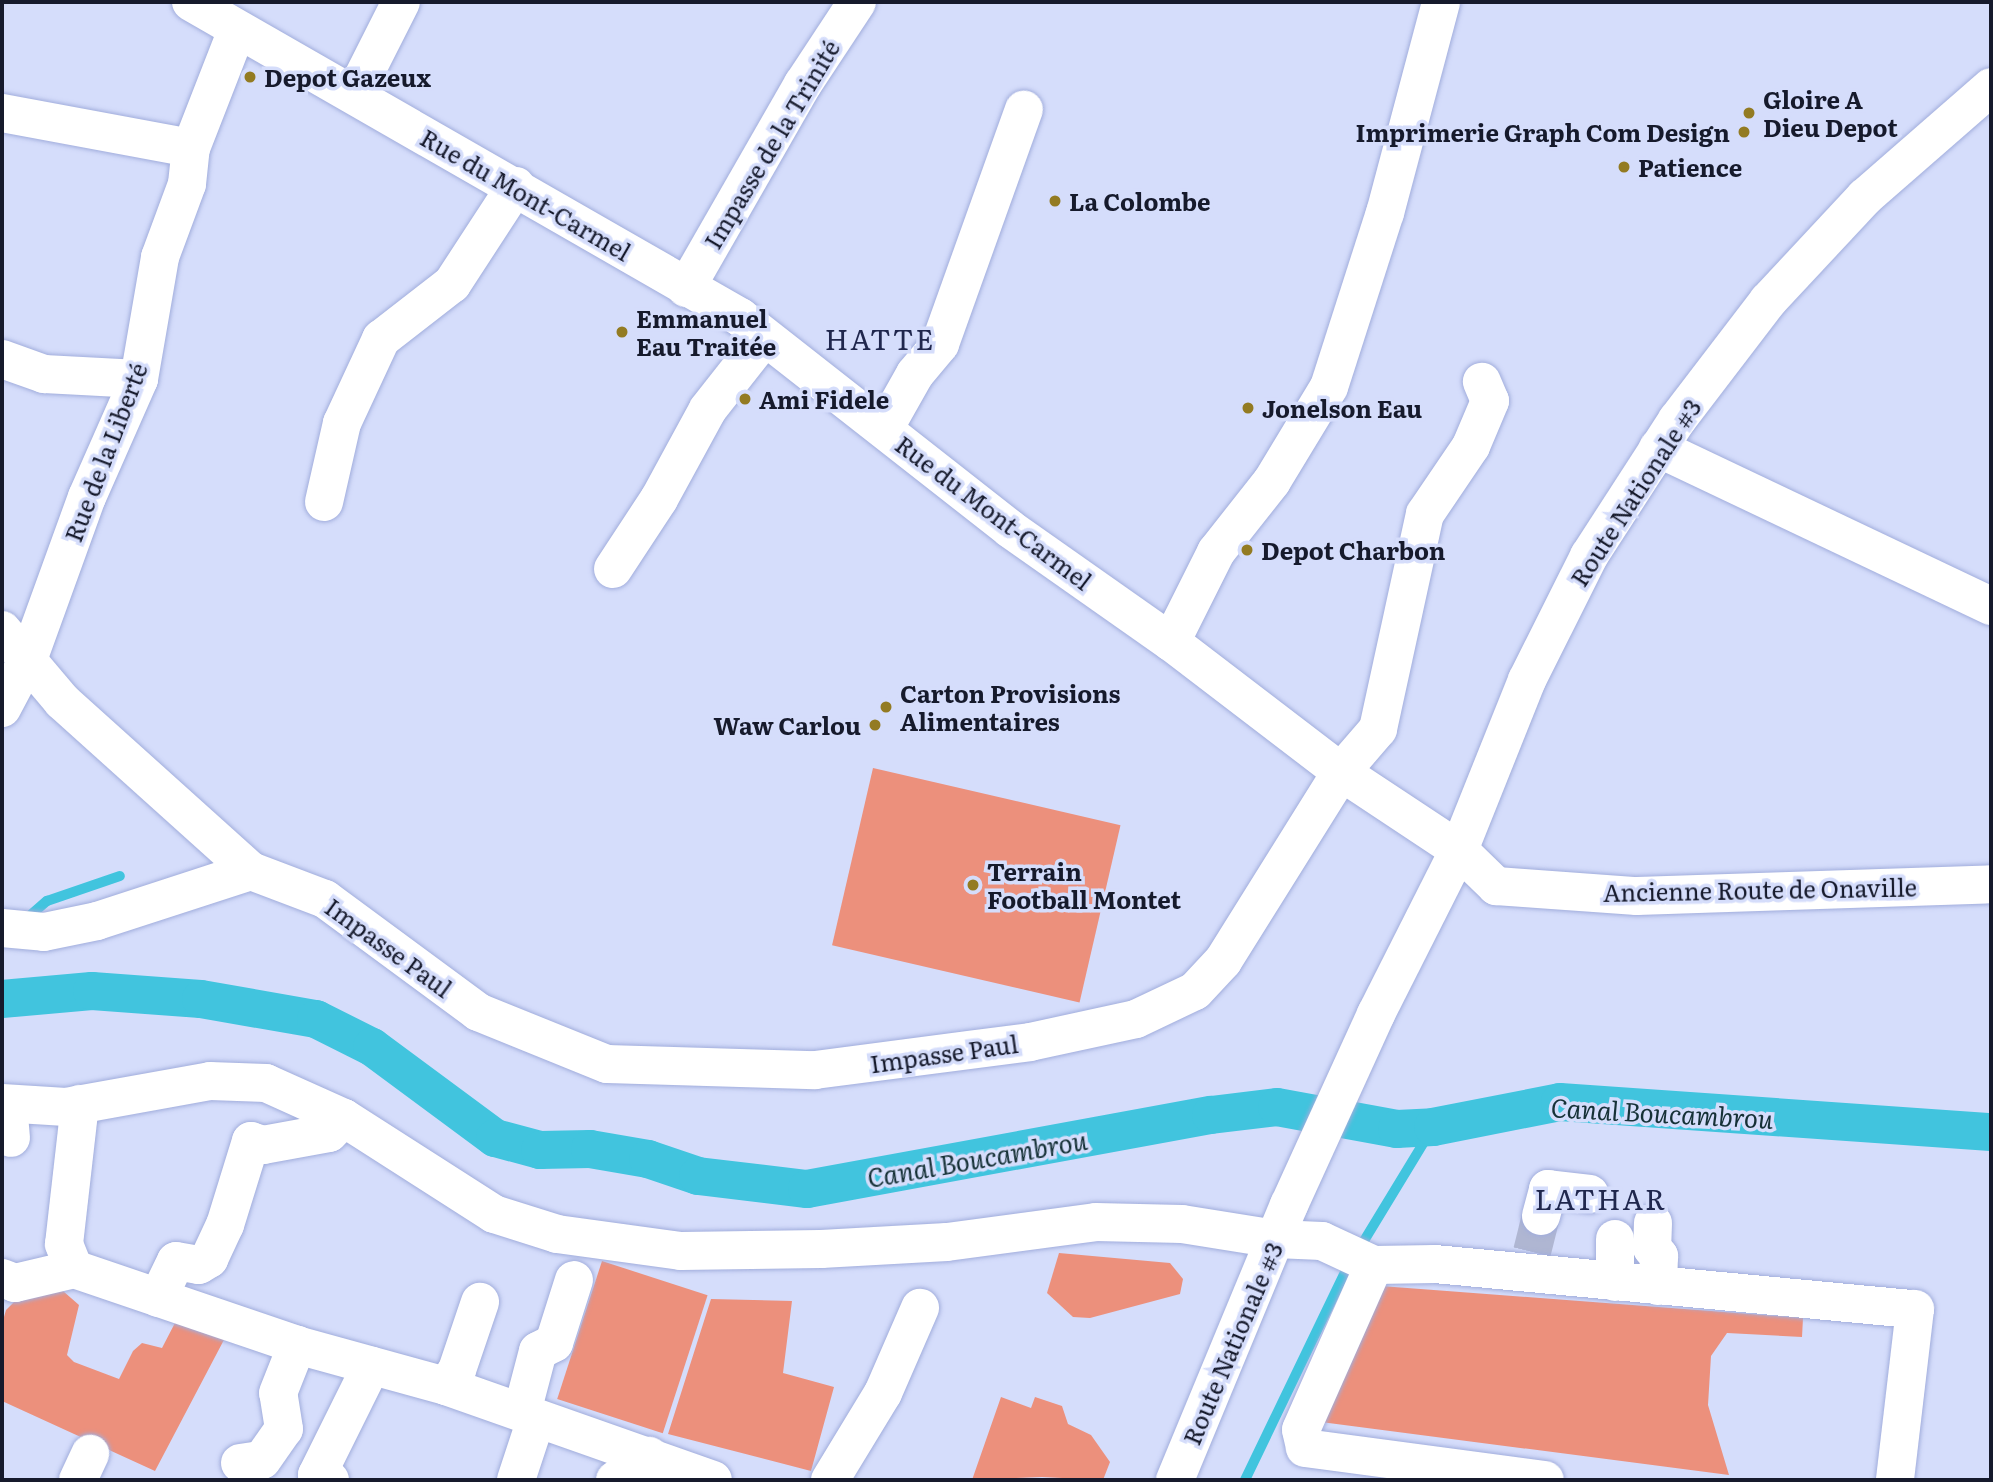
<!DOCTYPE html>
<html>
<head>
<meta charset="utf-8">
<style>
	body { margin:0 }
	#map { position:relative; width:1993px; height:1482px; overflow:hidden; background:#d5ddfb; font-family:Literata,serif }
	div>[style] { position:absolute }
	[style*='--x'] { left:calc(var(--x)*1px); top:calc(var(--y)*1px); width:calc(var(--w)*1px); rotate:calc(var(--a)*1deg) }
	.green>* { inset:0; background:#ec907c; transform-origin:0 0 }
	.stream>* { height:10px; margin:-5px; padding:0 5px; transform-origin:5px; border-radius:5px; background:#41c4de }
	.canal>* { height:38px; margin:-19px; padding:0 19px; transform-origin:19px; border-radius:19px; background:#41c4de }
	.minor-tunnel>* { height:38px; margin-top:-19px; transform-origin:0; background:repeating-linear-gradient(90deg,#afb6d2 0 38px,transparent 0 57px) }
	.roads { filter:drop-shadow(0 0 2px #a1addc) drop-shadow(0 0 2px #a1addc) }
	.minor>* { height:38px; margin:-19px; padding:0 19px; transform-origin:19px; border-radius:19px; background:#fff }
	.major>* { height:38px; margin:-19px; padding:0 19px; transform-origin:19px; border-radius:19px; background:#fff }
	.dots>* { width:19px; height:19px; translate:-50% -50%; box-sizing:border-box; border:4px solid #d5ddfb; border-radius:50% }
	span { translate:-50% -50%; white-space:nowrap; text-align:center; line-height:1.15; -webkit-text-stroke:7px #d5ddfb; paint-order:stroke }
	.poi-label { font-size:24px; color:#161a2c; font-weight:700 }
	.left { translate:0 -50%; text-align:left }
	.right { translate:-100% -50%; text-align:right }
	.street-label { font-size:24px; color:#161a2c }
	.water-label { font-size:26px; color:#163137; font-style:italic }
	.quarter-label { font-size:28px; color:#20274d; letter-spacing:2px }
	.frame { position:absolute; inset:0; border:4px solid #161a2c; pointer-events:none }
</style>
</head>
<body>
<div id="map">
	<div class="green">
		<div style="left:873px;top:768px;width:254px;height:182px;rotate:13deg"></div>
		<div style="clip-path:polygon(1059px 1253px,1170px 1263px,1183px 1279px,1180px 1294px,1090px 1318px,1073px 1317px,1047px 1293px)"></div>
		<div style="left:602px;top:1261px;width:111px;height:145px;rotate:18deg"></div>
		<div style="clip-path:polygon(55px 1284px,79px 1305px,67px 1355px,74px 1362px,119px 1379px,133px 1351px,142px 1343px,162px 1348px,176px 1321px,226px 1336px,155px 1471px,2px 1401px,2px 1324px,6px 1310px,16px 1300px)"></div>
		<div style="clip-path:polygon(1381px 1286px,1803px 1318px,1802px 1337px,1727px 1333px,1711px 1356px,1708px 1405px,1729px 1475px,1321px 1422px)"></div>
		<div style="clip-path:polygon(711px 1299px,792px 1301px,783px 1373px,834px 1387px,811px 1471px,668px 1434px)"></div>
		<div style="clip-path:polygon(1001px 1397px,1031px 1408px,1035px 1397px,1062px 1406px,1068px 1424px,1091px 1435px,1110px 1462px,1103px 1480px,1042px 1477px,972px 1480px)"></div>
	</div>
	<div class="stream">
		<div style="--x:26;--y:919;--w:28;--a:-41"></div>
		<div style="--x:47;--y:901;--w:77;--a:-18.9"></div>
		<div style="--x:1245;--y:1480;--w:231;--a:-64.3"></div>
		<div style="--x:1345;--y:1272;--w:170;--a:-58.7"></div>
	</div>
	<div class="canal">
		<div style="--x:2;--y:999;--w:90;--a:-5.1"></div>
		<div style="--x:92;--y:991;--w:109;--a:4.2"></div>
		<div style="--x:201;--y:999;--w:117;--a:9.9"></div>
		<div style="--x:316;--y:1019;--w:63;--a:26.6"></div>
		<div style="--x:372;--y:1047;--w:153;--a:36.5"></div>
		<div style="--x:495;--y:1138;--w:47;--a:14.9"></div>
		<div style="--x:540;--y:1150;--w:50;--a:-1.1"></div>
		<div style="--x:590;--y:1149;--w:59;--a:9.8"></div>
		<div style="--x:648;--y:1159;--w:53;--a:18.8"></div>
		<div style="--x:698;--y:1176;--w:110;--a:6.8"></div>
		<div style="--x:807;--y:1189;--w:411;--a:-10.4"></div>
		<div style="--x:1211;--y:1115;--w:66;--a:-6.9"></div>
		<div style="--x:1277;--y:1107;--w:122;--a:10.4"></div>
		<div style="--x:1397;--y:1129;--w:36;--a:-3"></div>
		<div style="--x:1433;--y:1127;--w:129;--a:-11.1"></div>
		<div style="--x:1560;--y:1102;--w:432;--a:4"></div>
	</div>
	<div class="minor-tunnel">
		<div style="--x:1532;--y:1252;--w:37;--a:-76"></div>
	</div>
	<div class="roads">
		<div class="minor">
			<div style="--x:191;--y:2;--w:633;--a:29.85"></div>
			<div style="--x:740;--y:317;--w:343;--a:38.1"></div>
			<div style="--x:1010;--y:529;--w:197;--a:35.1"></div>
			<div style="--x:1171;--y:642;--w:214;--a:37.4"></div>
			<div style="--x:1341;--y:772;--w:141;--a:33.5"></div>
			<div style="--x:1459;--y:850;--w:52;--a:44.2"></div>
			<div style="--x:1496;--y:886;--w:141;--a:4.1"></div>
			<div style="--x:1637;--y:896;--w:354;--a:-1.9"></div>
			<div style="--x:354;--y:95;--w:104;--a:-63.2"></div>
			<div style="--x:2;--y:113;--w:192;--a:10.5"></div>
			<div style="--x:686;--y:288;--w:235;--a:-60.2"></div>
			<div style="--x:803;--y:84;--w:98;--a:-56.6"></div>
			<div style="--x:2;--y:359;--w:45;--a:19.7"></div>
			<div style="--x:44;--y:374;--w:95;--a:3"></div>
			<div style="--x:884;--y:429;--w:63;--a:-60.6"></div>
			<div style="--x:915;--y:374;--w:39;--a:-50"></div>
			<div style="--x:940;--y:344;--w:249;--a:-70.3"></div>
			<div style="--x:1658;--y:448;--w:369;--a:25.4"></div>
			<div style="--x:324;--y:502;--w:81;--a:-77.2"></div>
			<div style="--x:342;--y:423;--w:93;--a:-65.1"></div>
			<div style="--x:381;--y:339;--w:90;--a:-37.8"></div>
			<div style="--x:452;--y:284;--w:117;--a:-56.9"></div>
			<div style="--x:613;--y:569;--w:84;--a:-56.7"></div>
			<div style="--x:659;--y:499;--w:102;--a:-61.4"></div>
			<div style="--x:708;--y:409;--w:89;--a:-51.8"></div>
			<div style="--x:2;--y:630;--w:93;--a:49.8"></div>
			<div style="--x:62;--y:701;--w:254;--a:42"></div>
			<div style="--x:251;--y:871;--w:79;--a:20.7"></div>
			<div style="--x:325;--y:899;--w:190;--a:36.4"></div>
			<div style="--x:478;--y:1012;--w:139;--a:22"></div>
			<div style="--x:607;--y:1064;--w:208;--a:1.7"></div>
			<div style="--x:815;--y:1070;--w:217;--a:-7.4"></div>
			<div style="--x:1030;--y:1042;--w:108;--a:-12.2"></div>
			<div style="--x:1136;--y:1019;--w:65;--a:-25.4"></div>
			<div style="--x:1195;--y:991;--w:41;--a:-47"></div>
			<div style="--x:1223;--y:961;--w:223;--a:-58"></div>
			<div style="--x:1341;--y:772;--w:57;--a:-49.3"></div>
			<div style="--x:1378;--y:729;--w:220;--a:-77.7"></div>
			<div style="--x:1425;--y:514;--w:82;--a:-55.9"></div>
			<div style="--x:1471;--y:446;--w:49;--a:-67.1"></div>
			<div style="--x:1490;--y:401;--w:21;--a:-113"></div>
			<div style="--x:1171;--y:642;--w:101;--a:-63.4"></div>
			<div style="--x:1216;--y:552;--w:90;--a:-51.7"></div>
			<div style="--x:1272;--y:481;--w:110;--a:-58.8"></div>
			<div style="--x:1329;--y:387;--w:183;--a:-72.2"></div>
			<div style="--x:1385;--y:213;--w:218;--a:-75.1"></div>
			<div style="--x:2;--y:708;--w:58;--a:-62.1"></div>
			<div style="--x:29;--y:657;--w:170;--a:-70.1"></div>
			<div style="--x:87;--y:497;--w:129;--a:-66.2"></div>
			<div style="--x:139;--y:379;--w:124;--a:-80.2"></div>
			<div style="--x:160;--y:257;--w:78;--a:-69.7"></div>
			<div style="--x:187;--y:184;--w:36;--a:-84"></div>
			<div style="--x:191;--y:148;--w:127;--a:-68.7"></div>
			<div style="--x:2;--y:928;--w:42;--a:5.4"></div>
			<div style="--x:44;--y:932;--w:54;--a:-11.7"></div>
			<div style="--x:97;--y:921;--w:162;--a:-18"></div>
			<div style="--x:2;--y:1103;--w:64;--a:3.6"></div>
			<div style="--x:66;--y:1107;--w:146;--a:-10.2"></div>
			<div style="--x:210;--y:1081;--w:56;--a:2"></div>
			<div style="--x:266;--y:1083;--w:85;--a:24.2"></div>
			<div style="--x:344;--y:1118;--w:178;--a:32.6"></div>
			<div style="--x:494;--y:1214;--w:66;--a:17.6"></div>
			<div style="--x:557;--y:1234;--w:125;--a:7.8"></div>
			<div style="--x:681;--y:1251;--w:140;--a:-0.8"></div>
			<div style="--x:821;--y:1249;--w:126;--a:-3.2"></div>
			<div style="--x:947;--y:1242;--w:150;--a:-7.6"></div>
			<div style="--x:1096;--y:1222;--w:86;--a:1.3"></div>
			<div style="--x:1182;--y:1224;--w:95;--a:9.1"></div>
			<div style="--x:1276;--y:1239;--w:46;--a:2.5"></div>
			<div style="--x:1322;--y:1241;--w:57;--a:24.8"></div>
			<div style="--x:1374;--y:1265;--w:61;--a:-0.9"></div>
			<div style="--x:1435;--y:1264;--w:482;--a:5.4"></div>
			<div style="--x:1915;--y:1309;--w:172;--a:96.7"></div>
			<div style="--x:8;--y:1104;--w:34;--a:85"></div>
			<div style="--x:1541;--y:1216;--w:28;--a:-75"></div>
			<div style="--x:1548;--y:1189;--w:42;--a:6.8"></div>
			<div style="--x:1653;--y:1223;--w:25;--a:92"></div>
			<div style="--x:1652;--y:1248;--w:11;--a:49"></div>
			<div style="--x:1659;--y:1256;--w:30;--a:92"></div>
			<div style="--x:1615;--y:1239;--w:43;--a:90"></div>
			<div style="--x:1374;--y:1265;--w:180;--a:113.9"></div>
			<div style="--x:1301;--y:1430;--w:18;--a:77"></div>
			<div style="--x:1305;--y:1448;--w:242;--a:7.6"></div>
			<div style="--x:74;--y:1269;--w:236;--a:18.8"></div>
			<div style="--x:297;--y:1345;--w:155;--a:15.4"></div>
			<div style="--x:446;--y:1386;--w:283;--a:19.4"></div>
			<div style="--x:2;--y:1278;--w:14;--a:21"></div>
			<div style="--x:15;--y:1283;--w:61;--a:-13.3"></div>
			<div style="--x:74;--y:1269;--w:27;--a:-112"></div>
			<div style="--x:64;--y:1244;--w:141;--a:-83.5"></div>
			<div style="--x:158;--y:1298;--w:41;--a:-64.1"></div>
			<div style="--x:176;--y:1261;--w:23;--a:10"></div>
			<div style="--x:199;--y:1265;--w:12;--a:-31"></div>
			<div style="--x:209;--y:1259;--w:38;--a:-65"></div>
			<div style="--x:225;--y:1225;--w:88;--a:-72.8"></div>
			<div style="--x:251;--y:1141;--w:13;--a:18"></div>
			<div style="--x:263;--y:1145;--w:67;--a:-10.3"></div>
			<div style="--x:329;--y:1133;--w:21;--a:-45"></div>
			<div style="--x:446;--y:1386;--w:19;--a:-55"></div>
			<div style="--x:457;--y:1370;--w:72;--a:-71.3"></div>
			<div style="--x:522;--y:1412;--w:63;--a:-75.3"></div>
			<div style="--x:538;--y:1351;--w:18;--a:-27"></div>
			<div style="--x:554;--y:1343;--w:66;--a:-72.4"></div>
			<div style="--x:240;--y:1463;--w:22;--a:-8"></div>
			<div style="--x:262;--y:1460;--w:38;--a:-55"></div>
			<div style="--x:284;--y:1429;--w:36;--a:-99"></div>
			<div style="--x:278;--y:1393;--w:52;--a:-68.4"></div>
			<div style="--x:78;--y:1480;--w:29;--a:-65"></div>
			<div style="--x:330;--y:1480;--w:14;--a:-159"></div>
			<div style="--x:317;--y:1475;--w:122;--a:-63.6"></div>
			<div style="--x:516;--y:1480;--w:64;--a:-71.8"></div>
			<div style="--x:615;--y:1480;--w:42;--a:-35.2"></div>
			<div style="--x:830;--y:1480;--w:102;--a:-58.7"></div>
			<div style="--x:883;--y:1393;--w:93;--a:-66.5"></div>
		</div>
		<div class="major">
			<div style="--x:1175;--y:1480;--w:298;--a:-67.5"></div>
			<div style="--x:1289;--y:1205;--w:210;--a:-65.5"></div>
			<div style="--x:1376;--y:1014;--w:184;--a:-63.2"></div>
			<div style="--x:1459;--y:850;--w:183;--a:-68.2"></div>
			<div style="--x:1527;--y:680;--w:139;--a:-63.4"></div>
			<div style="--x:1589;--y:556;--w:162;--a:-57.1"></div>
			<div style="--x:1677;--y:420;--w:150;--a:-52.6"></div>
			<div style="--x:1768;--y:301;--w:142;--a:-47"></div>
			<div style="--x:1865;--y:197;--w:167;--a:-41.1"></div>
		</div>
	</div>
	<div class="dots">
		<div style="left:250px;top:77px;background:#937b22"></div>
		<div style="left:1749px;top:113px;background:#937b22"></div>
		<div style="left:1744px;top:132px;background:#937b22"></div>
		<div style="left:1624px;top:167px;background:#937b22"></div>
		<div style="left:1055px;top:201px;background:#937b22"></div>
		<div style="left:622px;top:332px;background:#937b22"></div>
		<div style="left:745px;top:399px;background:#937b22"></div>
		<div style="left:1248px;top:408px;background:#937b22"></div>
		<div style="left:1247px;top:550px;background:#937b22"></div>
		<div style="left:886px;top:707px;background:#937b22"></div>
		<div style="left:875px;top:725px;background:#937b22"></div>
		<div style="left:973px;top:885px;background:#937b22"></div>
	</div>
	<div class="poi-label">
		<span class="left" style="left:264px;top:77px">Depot Gazeux</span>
		<span class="left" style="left:1763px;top:113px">Gloire A<br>Dieu Depot</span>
		<span class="right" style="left:1730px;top:132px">Imprimerie Graph Com Design</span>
		<span class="left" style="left:1638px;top:167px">Patience</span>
		<span class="left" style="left:1069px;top:201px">La Colombe</span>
		<span class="left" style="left:636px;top:332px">Emmanuel<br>Eau Traitée</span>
		<span class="left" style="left:759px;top:399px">Ami Fidele</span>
		<span class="left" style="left:1262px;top:408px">Jonelson Eau</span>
		<span class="left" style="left:1261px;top:550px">Depot Charbon</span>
		<span class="left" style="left:900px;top:707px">Carton Provisions<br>Alimentaires</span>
		<span class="right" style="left:861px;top:725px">Waw Carlou</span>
		<span class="left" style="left:987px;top:885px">Terrain<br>Football Montet</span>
	</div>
	<div class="street-label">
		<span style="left:771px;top:144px;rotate:-59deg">Impasse de la Trinité</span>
		<span style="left:526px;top:194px;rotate:30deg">Rue du Mont-Carmel</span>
		<span style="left:105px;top:452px;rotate:-69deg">Rue de la Liberté</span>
		<span style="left:1635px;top:492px;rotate:-57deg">Route Nationale #3</span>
		<span style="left:994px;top:512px;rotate:37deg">Rue du Mont-Carmel</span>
		<span style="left:1760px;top:889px;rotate:-1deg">Ancienne Route de Onaville</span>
		<span style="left:389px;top:947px;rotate:36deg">Impasse Paul</span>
		<span style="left:944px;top:1053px;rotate:-8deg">Impasse Paul</span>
		<span style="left:1232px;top:1343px;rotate:-67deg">Route Nationale #3</span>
	</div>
	<div class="water-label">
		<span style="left:1662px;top:1112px;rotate:3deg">Canal Boucambrou</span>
		<span style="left:977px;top:1158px;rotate:-10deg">Canal Boucambrou</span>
	</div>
	<div class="quarter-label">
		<span style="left:880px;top:338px">HATTE</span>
		<span style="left:1601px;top:1198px">LATHAR</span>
	</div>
	<div class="frame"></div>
</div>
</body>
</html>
